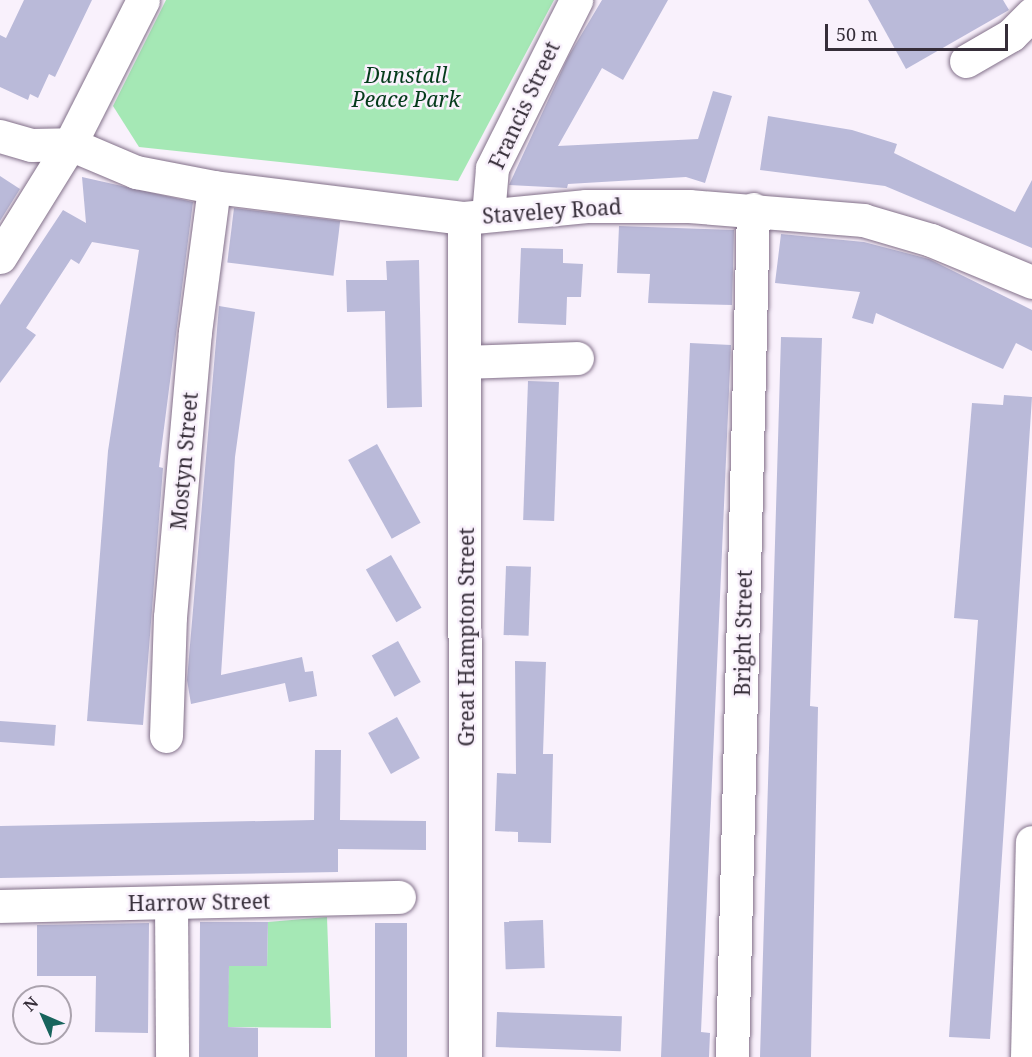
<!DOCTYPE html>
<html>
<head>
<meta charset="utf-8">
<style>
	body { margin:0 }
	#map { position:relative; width:1032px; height:1057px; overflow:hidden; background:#f9f1fc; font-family:"Noto Serif",serif }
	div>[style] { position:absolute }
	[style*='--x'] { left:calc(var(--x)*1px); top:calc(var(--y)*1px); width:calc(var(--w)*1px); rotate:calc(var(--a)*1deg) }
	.green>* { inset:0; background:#a5e8b5 }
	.building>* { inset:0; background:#babad9; transform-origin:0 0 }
	.roads { filter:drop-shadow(0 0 2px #827089) drop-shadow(0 0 2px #827089) }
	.minor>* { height:33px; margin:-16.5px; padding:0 16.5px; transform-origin:16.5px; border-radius:16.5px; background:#fff }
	span { translate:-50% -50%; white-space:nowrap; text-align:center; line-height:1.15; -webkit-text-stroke:5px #f9f1fc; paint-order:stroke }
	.park-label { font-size:21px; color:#053b1b; font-style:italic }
	.street-label { font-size:21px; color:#362e39 }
	.north { position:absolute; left:12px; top:985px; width:60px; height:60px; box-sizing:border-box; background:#f9f1fc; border:2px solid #aba3ae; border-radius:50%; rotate:315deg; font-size:16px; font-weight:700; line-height:24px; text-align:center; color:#362e39 }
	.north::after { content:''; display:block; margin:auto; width:21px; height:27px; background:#18645d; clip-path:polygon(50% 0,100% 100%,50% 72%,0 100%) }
	.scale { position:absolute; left:825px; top:24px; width:183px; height:27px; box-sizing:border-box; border:3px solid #362e39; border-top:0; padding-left:8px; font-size:18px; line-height:21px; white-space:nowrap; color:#362e39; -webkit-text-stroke:4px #f9f1fc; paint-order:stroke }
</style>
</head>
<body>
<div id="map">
	<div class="green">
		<div style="clip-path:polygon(166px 0,554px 0,458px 181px,139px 147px,113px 106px)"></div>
		<div style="clip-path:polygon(327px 917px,331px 1028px,226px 1027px,229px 966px,267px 966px,268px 922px)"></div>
	</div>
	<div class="building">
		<div style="clip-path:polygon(24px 0,92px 0,55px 77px,49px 74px,38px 98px,30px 94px,28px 100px,0 87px,0 35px,6px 38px)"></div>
		<div style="clip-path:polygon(602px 0,668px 0,623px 80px,602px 68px,558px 146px,698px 139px,713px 91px,732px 96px,705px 183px,686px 177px,568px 184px,567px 188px,509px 185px,568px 57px)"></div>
		<div style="clip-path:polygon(868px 0,1003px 0,1009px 10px,906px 69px)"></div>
		<div style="clip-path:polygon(768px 116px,852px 130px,897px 144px,894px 153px,1015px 212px,1032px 180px,1032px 248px,885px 186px,760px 170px)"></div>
		<div style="clip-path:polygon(0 176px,20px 189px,0 221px)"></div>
		<div style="clip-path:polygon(82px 177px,193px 202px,159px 467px,163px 468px,143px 725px,87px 721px,108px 451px,139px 250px,92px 242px,79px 264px,71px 259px,26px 328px,36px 335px,0 383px,0 305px,63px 210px,86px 223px)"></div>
		<div style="left:234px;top:208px;width:107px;height:55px;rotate:7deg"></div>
		<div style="clip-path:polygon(619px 226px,734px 230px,732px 305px,648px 303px,650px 274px,617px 273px)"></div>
		<div style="clip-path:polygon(781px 234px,864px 242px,929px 259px,1032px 310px,1032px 351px,1016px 343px,1003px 369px,876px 313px,873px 324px,852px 318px,860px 292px,775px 283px)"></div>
		<div style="clip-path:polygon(521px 248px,563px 249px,563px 263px,583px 264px,581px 297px,567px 297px,566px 325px,518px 323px)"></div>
		<div style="clip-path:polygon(419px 260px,422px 407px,387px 408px,385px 311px,347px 312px,346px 280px,387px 280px,386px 261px)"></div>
		<div style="clip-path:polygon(219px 306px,255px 312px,235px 457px,221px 675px,302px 657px,305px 672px,313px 671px,317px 696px,289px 702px,285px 683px,191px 704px,187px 680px)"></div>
		<div style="clip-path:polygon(781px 337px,822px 338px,810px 706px,818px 707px,811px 1057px,760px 1057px)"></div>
		<div style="clip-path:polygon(690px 343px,731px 345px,701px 1032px,710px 1033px,709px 1057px,661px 1057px)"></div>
		<div style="left:528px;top:381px;width:31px;height:139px;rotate:2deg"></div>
		<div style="clip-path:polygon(1004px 395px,1032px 397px,990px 1039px,949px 1037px,978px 620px,954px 618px,972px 403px,1003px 405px)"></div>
		<div style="left:377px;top:444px;width:90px;height:33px;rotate:61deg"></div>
		<div style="left:391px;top:555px;width:61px;height:29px;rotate:60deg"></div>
		<div style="left:506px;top:566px;width:25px;height:69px;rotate:2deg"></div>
		<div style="left:398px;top:641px;width:47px;height:30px;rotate:61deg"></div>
		<div style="clip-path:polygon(515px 661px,546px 662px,543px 754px,553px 754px,551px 843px,518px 842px,518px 832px,495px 831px,497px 773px,516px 774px)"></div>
		<div style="left:397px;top:717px;width:47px;height:33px;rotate:61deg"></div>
		<div style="left:0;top:721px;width:56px;height:21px;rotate:4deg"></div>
		<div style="clip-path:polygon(315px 750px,341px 750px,340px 820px,426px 821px,426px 850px,338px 849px,338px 872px,0 878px,0 826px,314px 820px)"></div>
		<div style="left:543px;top:920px;width:48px;height:39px;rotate:88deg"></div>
		<div style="clip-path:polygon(200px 922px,268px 922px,267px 966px,229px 966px,228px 1027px,258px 1028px,258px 1057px,199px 1057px)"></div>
		<div style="clip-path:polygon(149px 923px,148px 1033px,95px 1032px,96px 976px,37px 976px,37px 925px)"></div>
		<div style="left:375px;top:923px;width:32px;height:134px"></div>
		<div style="left:497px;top:1012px;width:125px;height:35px;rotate:2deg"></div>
	</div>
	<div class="roads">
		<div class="minor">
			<div style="--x:966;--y:61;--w:52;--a:-30"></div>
			<div style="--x:1011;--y:35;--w:30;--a:-45"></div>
			<div style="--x:0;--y:136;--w:32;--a:16"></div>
			<div style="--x:31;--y:145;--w:39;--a:-1"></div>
			<div style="--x:70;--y:144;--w:72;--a:23"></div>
			<div style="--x:136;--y:172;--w:79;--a:10.9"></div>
			<div style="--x:214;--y:187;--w:252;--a:7.1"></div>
			<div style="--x:464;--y:218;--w:123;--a:-5.6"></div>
			<div style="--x:586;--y:206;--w:103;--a:0"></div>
			<div style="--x:689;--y:206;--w:175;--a:4.6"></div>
			<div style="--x:863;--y:220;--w:71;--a:16.4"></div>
			<div style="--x:931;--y:240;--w:109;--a:22.6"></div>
			<div style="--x:488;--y:215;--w:47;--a:-85.1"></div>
			<div style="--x:492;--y:168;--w:188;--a:-63.4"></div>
			<div style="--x:464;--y:218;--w:838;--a:89.93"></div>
			<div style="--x:0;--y:257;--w:133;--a:-58.2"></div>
			<div style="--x:70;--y:144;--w:161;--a:-63.1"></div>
			<div style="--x:465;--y:362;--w:112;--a:-2"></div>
			<div style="--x:166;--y:736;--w:119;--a:-88.1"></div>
			<div style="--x:170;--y:617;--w:286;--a:-85"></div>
			<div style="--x:195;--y:332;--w:146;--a:-82.5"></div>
			<div style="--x:171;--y:903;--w:154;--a:89.6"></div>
			<div style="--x:0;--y:906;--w:399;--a:-1.3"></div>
			<div style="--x:732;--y:1057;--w:848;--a:-88.58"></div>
			<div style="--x:1027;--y:1057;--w:215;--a:-88.7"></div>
		</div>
	</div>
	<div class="park-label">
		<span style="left:406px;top:87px">Dunstall<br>Peace Park</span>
	</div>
	<div class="street-label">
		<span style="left:524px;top:105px;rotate:-65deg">Francis Street</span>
		<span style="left:552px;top:211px;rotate:-4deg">Staveley Road</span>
		<span style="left:184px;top:461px;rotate:-85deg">Mostyn Street</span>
		<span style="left:743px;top:633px;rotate:-89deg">Bright Street</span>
		<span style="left:466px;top:637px;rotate:-90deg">Great Hampton Street</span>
		<span style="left:199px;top:902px;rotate:-1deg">Harrow Street</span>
	</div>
	<div class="north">N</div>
	<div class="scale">50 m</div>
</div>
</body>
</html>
